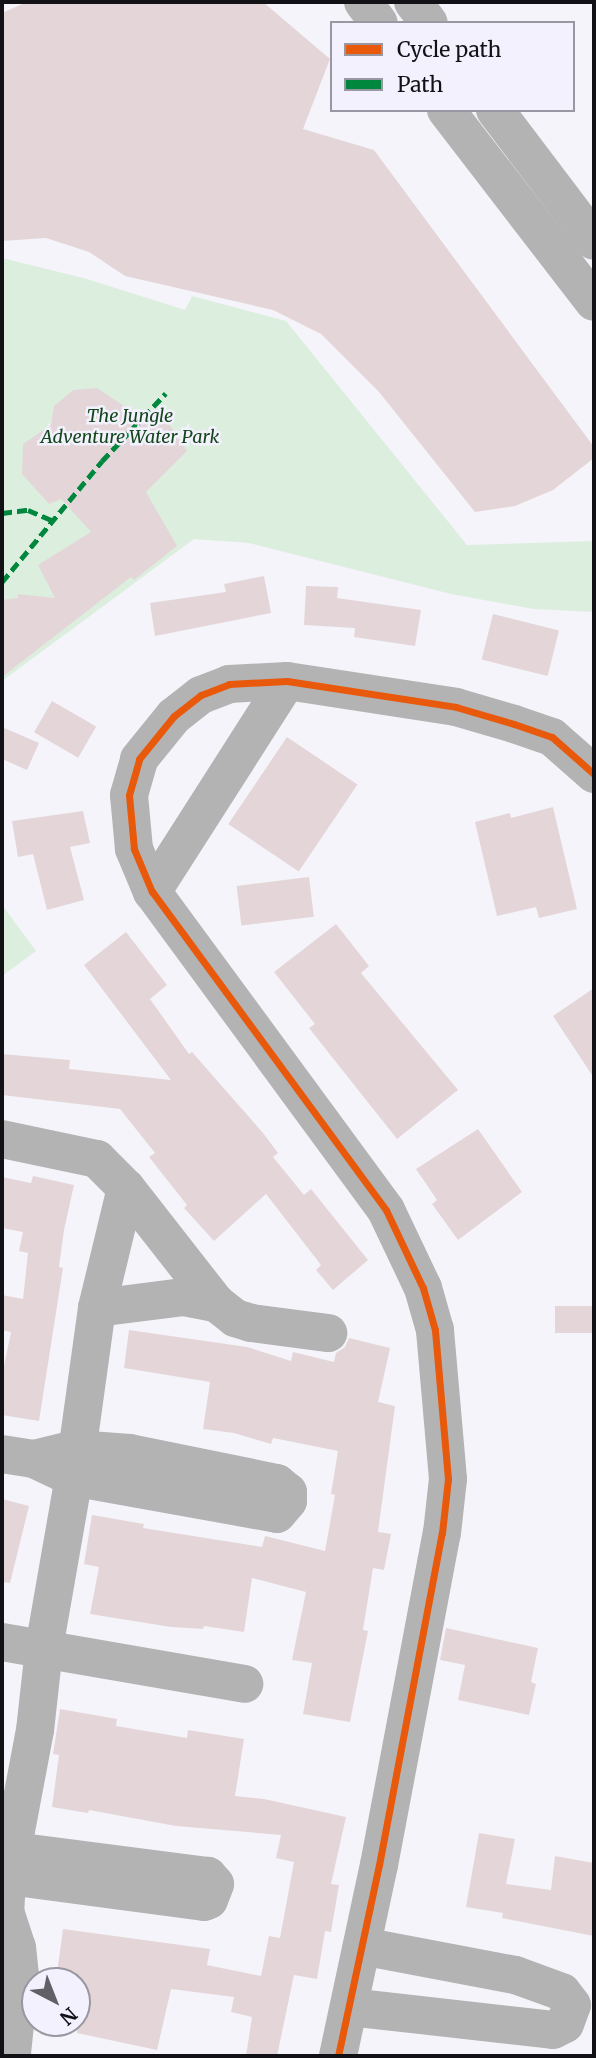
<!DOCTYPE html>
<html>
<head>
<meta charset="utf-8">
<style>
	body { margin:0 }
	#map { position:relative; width:596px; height:2058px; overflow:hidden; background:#f5f4fa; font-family:Merriweather,serif }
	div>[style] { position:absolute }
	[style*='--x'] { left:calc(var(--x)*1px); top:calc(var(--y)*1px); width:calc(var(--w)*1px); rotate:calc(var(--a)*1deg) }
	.green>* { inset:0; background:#dceede }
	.building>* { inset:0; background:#e4d6d8; transform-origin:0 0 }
	.minor>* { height:38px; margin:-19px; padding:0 19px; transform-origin:19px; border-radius:19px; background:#b4b3b3 }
	.quiet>* { height:5px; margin-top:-2.5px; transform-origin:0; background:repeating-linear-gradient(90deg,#00873e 0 10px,transparent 0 15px) }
	.cycleway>* { height:7px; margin:-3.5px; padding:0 3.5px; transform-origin:3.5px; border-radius:3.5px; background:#e8590c }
	span { translate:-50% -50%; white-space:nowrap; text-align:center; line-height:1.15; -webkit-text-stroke:5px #f3f1fd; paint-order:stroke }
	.park-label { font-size:18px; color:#13461a; font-style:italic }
	.frame { position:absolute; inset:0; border:4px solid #121116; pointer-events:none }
	.legend { position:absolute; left:330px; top:21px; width:245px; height:91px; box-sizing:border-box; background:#f3f1fd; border:2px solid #9997a1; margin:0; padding:9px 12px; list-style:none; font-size:21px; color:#121116 }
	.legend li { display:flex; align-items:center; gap:14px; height:35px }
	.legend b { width:35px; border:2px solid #9997a1 }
	.north { position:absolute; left:21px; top:1967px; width:70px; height:70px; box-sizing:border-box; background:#f3f1fd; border:2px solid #9997a1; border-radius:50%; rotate:138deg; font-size:19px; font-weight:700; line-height:28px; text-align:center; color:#121116 }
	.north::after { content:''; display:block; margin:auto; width:24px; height:32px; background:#616066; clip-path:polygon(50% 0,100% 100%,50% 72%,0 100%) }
</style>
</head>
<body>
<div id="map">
	<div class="green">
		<div style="clip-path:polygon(2px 258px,87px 279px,185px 310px,192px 296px,286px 321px,467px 545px,594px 541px,594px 612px,534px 609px,451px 594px,249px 543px,194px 539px,2px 681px)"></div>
		<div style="clip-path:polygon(2px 905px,36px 951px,2px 976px)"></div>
	</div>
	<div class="building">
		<div style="clip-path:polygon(27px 2px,263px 2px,330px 59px,303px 129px,374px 150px,594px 447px,594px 458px,553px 490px,515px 506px,475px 512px,379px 392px,321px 334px,273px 310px,125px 276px,89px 252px,46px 238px,2px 241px,2px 13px)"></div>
		<div style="clip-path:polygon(97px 388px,133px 412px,137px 410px,169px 424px,187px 451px,146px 492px,177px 546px,134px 580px,131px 577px,2px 677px,2px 600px,18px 598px,18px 594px,55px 598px,38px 565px,91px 532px,61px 499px,49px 504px,22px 474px,23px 444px,51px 425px,54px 406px,73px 390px)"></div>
		<div style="clip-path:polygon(264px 576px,271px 613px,155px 636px,150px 603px,226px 592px,224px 584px)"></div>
		<div style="clip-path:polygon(306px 586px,338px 587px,337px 598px,421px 610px,415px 646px,354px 637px,355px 628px,304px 625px)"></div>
		<div style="left:493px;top:614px;width:68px;height:47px;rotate:14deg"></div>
		<div style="left:52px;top:701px;width:51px;height:36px;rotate:30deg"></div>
		<div style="clip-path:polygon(2px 727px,39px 743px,27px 770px,2px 759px)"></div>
		<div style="left:287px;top:737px;width:85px;height:105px;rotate:34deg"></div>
		<div style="clip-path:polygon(553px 807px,577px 909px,539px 918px,536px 907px,497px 916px,475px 822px,510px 813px,511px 818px)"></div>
		<div style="clip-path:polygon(83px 811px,90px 843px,70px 847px,84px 900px,47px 910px,33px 854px,18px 857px,12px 821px)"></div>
		<div style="left:309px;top:877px;width:40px;height:73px;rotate:83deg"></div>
		<div style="clip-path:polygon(336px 924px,369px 966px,361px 973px,458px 1090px,397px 1139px,309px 1028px,315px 1024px,274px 972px)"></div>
		<div style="clip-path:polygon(126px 932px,167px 985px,150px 999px,189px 1054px,192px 1052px,263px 1133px,278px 1153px,273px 1157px,304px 1195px,311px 1189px,368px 1260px,333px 1290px,316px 1270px,321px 1265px,266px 1194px,214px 1241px,184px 1208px,187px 1205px,149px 1157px,155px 1153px,120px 1109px,2px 1095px,2px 1054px,70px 1060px,69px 1069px,171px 1080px,84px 965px)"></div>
		<div style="clip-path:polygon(594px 988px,594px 1078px,553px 1016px)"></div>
		<div style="clip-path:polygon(478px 1129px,522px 1192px,458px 1240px,432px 1204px,437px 1200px,416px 1169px)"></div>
		<div style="clip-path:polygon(33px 1176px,74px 1185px,64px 1230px,59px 1267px,63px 1268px,39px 1421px,2px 1415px,2px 1376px,11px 1332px,2px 1330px,2px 1295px,23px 1299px,28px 1253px,19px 1251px,23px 1232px,2px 1228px,2px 1177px,31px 1183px)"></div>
		<div style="left:555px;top:1306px;width:39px;height:27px"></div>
		<div style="clip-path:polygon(129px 1330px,247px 1347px,291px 1361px,293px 1352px,334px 1362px,336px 1353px,345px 1347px,349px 1338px,390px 1348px,378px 1402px,395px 1406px,378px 1532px,391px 1534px,384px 1570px,373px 1568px,363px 1630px,368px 1631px,350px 1722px,303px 1714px,312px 1663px,292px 1660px,306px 1592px,252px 1578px,244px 1632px,204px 1626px,203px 1629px,171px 1627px,90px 1614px,99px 1567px,84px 1564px,92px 1515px,144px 1524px,143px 1528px,262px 1547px,265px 1536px,325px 1551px,335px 1495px,331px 1494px,338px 1451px,273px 1438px,271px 1444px,234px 1433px,203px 1429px,210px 1382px,124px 1368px)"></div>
		<div style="clip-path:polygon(2px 1499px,29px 1506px,10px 1583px,2px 1582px)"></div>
		<div style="clip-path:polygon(446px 1628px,538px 1648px,531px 1682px,536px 1684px,529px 1715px,458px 1700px,465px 1665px,440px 1660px)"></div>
		<div style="clip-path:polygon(60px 1709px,117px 1719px,116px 1726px,187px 1738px,188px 1730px,244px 1739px,235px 1796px,264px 1799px,346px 1817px,331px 1884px,339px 1885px,331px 1932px,325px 1931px,317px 1979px,294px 1975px,277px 2056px,246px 2056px,252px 2017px,231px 2012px,234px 1997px,171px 1989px,157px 2050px,77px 2033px,77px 1976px,57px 1973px,63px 1929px,210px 1949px,207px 1965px,261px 1976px,269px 1936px,280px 1938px,294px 1862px,276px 1858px,281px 1835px,176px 1826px,89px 1810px,88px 1813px,52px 1807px,59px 1755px,53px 1754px)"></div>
		<div style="clip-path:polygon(479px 1833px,515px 1839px,506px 1884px,551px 1890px,555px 1856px,594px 1863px,594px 1936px,502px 1918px,503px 1913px,466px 1907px)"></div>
	</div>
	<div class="minor">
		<div style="--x:363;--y:2;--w:26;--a:53"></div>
		<div style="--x:413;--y:2;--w:26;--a:53"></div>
		<div style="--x:446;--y:110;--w:242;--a:52.4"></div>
		<div style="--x:495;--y:110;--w:164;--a:52.9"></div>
		<div style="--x:152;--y:892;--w:250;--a:-57.4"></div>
		<div style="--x:2;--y:1139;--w:97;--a:11.9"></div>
		<div style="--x:97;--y:1159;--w:41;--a:45"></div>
		<div style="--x:126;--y:1188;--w:123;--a:103.6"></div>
		<div style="--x:97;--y:1308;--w:182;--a:97.9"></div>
		<div style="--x:72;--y:1488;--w:163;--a:99.9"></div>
		<div style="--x:44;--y:1649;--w:81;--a:96.3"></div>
		<div style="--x:35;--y:1730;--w:151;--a:100.7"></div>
		<div style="--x:7;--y:1878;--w:33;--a:93"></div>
		<div style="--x:5;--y:1911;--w:38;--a:72"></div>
		<div style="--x:17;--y:1947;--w:29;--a:84"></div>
		<div style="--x:20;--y:1976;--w:77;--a:95.9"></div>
		<div style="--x:216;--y:1303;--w:24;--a:38"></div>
		<div style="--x:235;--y:1318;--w:17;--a:17"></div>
		<div style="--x:251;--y:1323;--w:78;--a:7.4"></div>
		<div style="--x:97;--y:1308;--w:88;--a:-7.2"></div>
		<div style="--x:184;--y:1297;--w:33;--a:11"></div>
		<div style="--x:216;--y:1303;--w:146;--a:-128"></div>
		<div style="--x:2;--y:1454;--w:32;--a:9"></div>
		<div style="--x:34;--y:1459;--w:42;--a:25.3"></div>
		<div style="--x:72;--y:1477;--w:208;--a:10.2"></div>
		<div style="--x:277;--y:1514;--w:17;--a:-50"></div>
		<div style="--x:288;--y:1501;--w:9;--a:-90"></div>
		<div style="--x:288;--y:1492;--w:14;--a:-141"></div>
		<div style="--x:277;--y:1483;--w:150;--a:-168.5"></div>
		<div style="--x:130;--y:1453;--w:55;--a:-175.8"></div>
		<div style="--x:75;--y:1449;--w:42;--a:166.3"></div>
		<div style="--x:2;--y:1642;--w:246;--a:9.8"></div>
		<div style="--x:2;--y:1875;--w:204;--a:7.6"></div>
		<div style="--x:204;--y:1902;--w:5;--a:-22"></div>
		<div style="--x:209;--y:1900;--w:17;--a:-69"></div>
		<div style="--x:215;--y:1884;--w:11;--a:-131"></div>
		<div style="--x:208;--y:1876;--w:197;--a:-172.7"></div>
		<div style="--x:349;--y:2007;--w:205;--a:6.4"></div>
		<div style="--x:553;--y:2030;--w:13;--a:-27"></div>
		<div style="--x:565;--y:2024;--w:20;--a:-70"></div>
		<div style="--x:572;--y:2005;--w:16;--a:-128"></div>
		<div style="--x:562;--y:1992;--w:50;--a:-160.1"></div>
		<div style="--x:515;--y:1975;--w:156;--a:-169.3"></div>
		<div style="--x:338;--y:2056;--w:195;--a:-77.9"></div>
		<div style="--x:379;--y:1865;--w:338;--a:-79.3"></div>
		<div style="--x:442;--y:1533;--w:54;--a:-83.7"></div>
		<div style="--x:448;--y:1479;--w:150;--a:-95"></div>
		<div style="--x:435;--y:1330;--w:44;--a:-105.9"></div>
		<div style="--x:423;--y:1288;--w:86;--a:-115.4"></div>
		<div style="--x:386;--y:1210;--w:395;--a:-126.3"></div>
		<div style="--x:152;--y:892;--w:47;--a:-112.7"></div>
		<div style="--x:134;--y:849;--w:54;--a:-95.3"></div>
		<div style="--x:129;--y:795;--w:37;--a:-74"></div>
		<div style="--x:139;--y:759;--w:55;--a:-50.9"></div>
		<div style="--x:174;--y:716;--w:34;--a:-38"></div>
		<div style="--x:201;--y:695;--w:30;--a:-21"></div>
		<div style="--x:229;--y:684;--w:58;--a:-3"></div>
		<div style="--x:287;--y:681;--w:171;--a:8.7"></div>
		<div style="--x:456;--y:707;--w:60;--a:16.3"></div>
		<div style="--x:514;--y:724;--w:40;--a:18.9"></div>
		<div style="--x:552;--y:737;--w:56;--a:41.4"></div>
	</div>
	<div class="quiet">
		<div style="--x:2;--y:513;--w:26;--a:-7"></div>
		<div style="--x:28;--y:510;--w:28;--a:23"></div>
		<div style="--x:2;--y:582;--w:157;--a:-50.4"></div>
		<div style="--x:102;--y:461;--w:93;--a:-46.7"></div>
	</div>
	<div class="cycleway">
		<div style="--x:338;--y:2056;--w:195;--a:-77.9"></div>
		<div style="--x:379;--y:1865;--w:338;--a:-79.3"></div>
		<div style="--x:442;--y:1533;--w:54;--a:-83.7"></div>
		<div style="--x:448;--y:1479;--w:150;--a:-95"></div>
		<div style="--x:435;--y:1330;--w:44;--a:-105.9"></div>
		<div style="--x:423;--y:1288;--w:86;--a:-115.4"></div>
		<div style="--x:386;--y:1210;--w:395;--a:-126.3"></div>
		<div style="--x:152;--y:892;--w:47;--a:-112.7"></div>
		<div style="--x:134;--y:849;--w:54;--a:-95.3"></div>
		<div style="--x:129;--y:795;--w:37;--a:-74"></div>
		<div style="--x:139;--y:759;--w:55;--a:-50.9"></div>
		<div style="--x:174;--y:716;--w:34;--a:-38"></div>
		<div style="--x:201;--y:695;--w:30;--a:-21"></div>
		<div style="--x:229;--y:684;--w:58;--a:-3"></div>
		<div style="--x:287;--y:681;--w:171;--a:8.7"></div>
		<div style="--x:456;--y:707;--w:60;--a:16.3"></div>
		<div style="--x:514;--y:724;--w:40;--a:18.9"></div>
		<div style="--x:552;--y:737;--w:56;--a:41.4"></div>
	</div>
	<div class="park-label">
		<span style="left:130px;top:427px">The Jungle<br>Adventure Water Park</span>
	</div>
	<div class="frame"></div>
	<ul class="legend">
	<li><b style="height:9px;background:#e8590c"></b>Cycle path</li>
	<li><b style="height:9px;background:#00873e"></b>Path</li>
	</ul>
	<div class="north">N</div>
</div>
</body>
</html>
